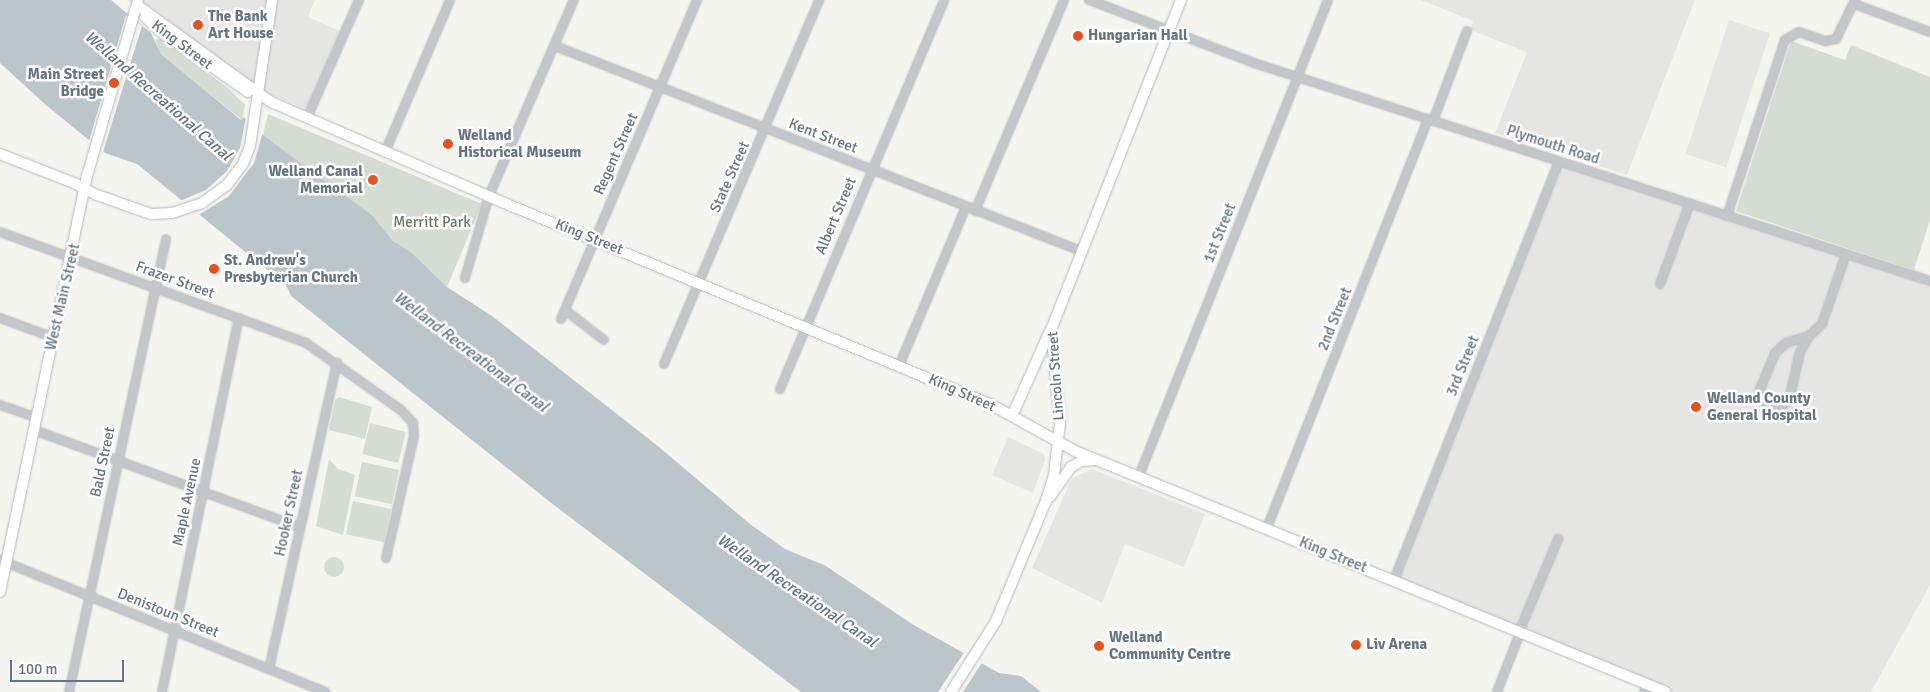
<!DOCTYPE html>
<html>
<head>
<meta charset="utf-8">
<style>
	body { margin:0 }
	#map { position:relative; width:1930px; height:692px; overflow:hidden; background:#f5f5f0; font-family:Signika,sans-serif }
	div>[style] { position:absolute }
	[style*='--x'] { left:calc(var(--x)*1px); top:calc(var(--y)*1px); width:calc(var(--w)*1px); rotate:calc(var(--a)*1deg) }
	.built>* { inset:0; background:#e5e6e4; transform-origin:0 0 }
	.green>* { inset:0; background:#d5dcd1; transform-origin:0 0 }
	.round { border-radius:50% }
	.water>* { inset:0; background:#bbc6cb }
	.pier>* { inset:0; background:#f5f5f0 }
	.roads { filter:drop-shadow(0 0 1px #b4b8bc) drop-shadow(0 0 1px #b4b8bc) }
	.minor>* { height:8px; margin:-4px; padding:0 4px; transform-origin:4px; border-radius:4px; background:#c4c7ca }
	.major>* { height:10px; margin:-5px; padding:0 5px; transform-origin:5px; border-radius:5px; background:#fff }
	.dots>* { width:14px; height:14px; translate:-50% -50%; box-sizing:border-box; border:2px solid #fff; border-radius:50% }
	span { translate:-50% -50%; white-space:nowrap; text-align:center; line-height:1.15; -webkit-text-stroke:5px #fff; paint-order:stroke }
	.poi-label { font-size:15px; color:#637482; font-weight:700 }
	.left { translate:0 -50%; text-align:left }
	.right { translate:-100% -50%; text-align:right }
	.street-label { font-size:15px; color:#637482 }
	.park-label { font-size:15px; color:#667962 }
	.water-label { font-size:16px; color:#5e767f; font-style:italic }
	.scale { position:absolute; left:10px; top:660px; width:114px; height:22px; box-sizing:border-box; border:2px solid #637482; border-top:0; padding-left:6px; font-size:15px; line-height:18px; white-space:nowrap; color:#637482; -webkit-text-stroke:4px #fff; paint-order:stroke }
</style>
</head>
<body>
<div id="map">
	<div class="built">
		<div style="clip-path:polygon(127px 0,315px 0,308px 17px,340px 31px,306px 109px,236px 81px)"></div>
		<div style="clip-path:polygon(1421px 0,1695px 0,1627px 175px,1495px 133px,1527px 52px,1470px 30px,1473px 21px)"></div>
		<div style="left:1729px;top:20px;width:43px;height:141px;rotate:18deg"></div>
		<div style="clip-path:polygon(1559px 162px,1930px 281px,1930px 585px,1871px 692px,1666px 692px,1394px 580px)"></div>
		<div style="clip-path:polygon(1008px 437px,1044px 454px,1045px 460px,1033px 493px,992px 475px)"></div>
		<div style="clip-path:polygon(1092px 469px,1205px 514px,1184px 567px,1125px 544px,1102px 603px,1032px 568px,1072px 478px)"></div>
	</div>
	<div class="green">
		<div style="clip-path:polygon(160px 38px,228px 88px,245px 105px,242px 120px,161px 54px,155px 40px)"></div>
		<div style="clip-path:polygon(1791px 41px,1845px 60px,1851px 45px,1930px 77px,1930px 220px,1914px 270px,1736px 211px)"></div>
		<div style="clip-path:polygon(268px 114px,482px 204px,447px 287px,412px 253px,393px 241px,372px 215px,263px 135px)"></div>
		<div style="clip-path:polygon(339px 397px,372px 407px,365px 439px,329px 430px,335px 400px)"></div>
		<div style="left:370px;top:423px;width:37px;height:32px;rotate:14deg"></div>
		<div style="clip-path:polygon(329px 459px,338px 469px,355px 475px,343px 535px,316px 526px)"></div>
		<div style="left:362px;top:462px;width:38px;height:35px;rotate:12deg"></div>
		<div style="left:353px;top:501px;width:39px;height:34px;rotate:12deg"></div>
		<div class="round" style="left:324px;top:557px;width:20px;height:20px"></div>
	</div>
	<div class="water">
		<div style="clip-path:polygon(0 0,111px 0,151px 33px,161px 54px,241px 120px,244px 117px,263px 135px,372px 215px,393px 241px,412px 253px,447px 287px,492px 316px,659px 447px,750px 524px,785px 549px,826px 566px,912px 624px,999px 673px,1021px 676px,1041px 692px,801px 692px,550px 502px,291px 296px,286px 285px,137px 164px,105px 153px,47px 106px,0 63px)"></div>
	</div>
	<div class="pier">
		<div style="clip-path:polygon(126px 15px,142px 26px,103px 152px,89px 141px)"></div>
		<div style="clip-path:polygon(246px 117px,263px 132px,254px 163px,229px 196px,197px 216px,180px 201px,206px 190px,227px 171px,240px 148px)"></div>
		<div style="clip-path:polygon(965px 651px,983px 661px,963px 692px,938px 692px)"></div>
	</div>
	<div class="roads">
		<div class="minor">
			<div style="--x:1089;--y:0;--w:177;--a:20.9"></div>
			<div style="--x:1254;--y:63;--w:710;--a:17.87"></div>
			<div style="--x:1854;--y:4;--w:81;--a:20.2"></div>
			<div style="--x:555;--y:46;--w:565;--a:21.29"></div>
			<div style="--x:307;--y:118;--w:129;--a:-66.2"></div>
			<div style="--x:1433;--y:121;--w:96;--a:-69.3"></div>
			<div style="--x:385;--y:152;--w:165;--a:-66.8"></div>
			<div style="--x:975;--y:211;--w:229;--a:-67.1"></div>
			<div style="--x:1727;--y:216;--w:185;--a:-71.8"></div>
			<div style="--x:1785;--y:40;--w:16;--a:-30"></div>
			<div style="--x:1799;--y:32;--w:28;--a:19"></div>
			<div style="--x:1825;--y:41;--w:11;--a:-10"></div>
			<div style="--x:1836;--y:39;--w:43;--a:-64"></div>
			<div style="--x:0;--y:232;--w:326;--a:19.9"></div>
			<div style="--x:306;--y:343;--w:116;--a:35.2"></div>
			<div style="--x:401;--y:410;--w:18;--a:47"></div>
			<div style="--x:413;--y:423;--w:13;--a:86"></div>
			<div style="--x:414;--y:436;--w:125;--a:102.9"></div>
			<div style="--x:465;--y:278;--w:85;--a:-73.7"></div>
			<div style="--x:489;--y:196;--w:214;--a:-66.6"></div>
			<div style="--x:1660;--y:284;--w:86;--a:-69.7"></div>
			<div style="--x:565;--y:310;--w:49;--a:37.6"></div>
			<div style="--x:0;--y:318;--w:58;--a:20.3"></div>
			<div style="--x:561;--y:319;--w:347;--a:-66.9"></div>
			<div style="--x:1809;--y:336;--w:18;--a:119"></div>
			<div style="--x:1800;--y:352;--w:49;--a:102.9"></div>
			<div style="--x:1789;--y:400;--w:9;--a:139"></div>
			<div style="--x:1782;--y:406;--w:12;--a:-175"></div>
			<div style="--x:1770;--y:405;--w:9;--a:-144"></div>
			<div style="--x:1763;--y:400;--w:11;--a:-105"></div>
			<div style="--x:1760;--y:389;--w:39;--a:-67"></div>
			<div style="--x:1775;--y:353;--w:15;--a:-42"></div>
			<div style="--x:1786;--y:343;--w:24;--a:-17"></div>
			<div style="--x:1809;--y:336;--w:18;--a:-43"></div>
			<div style="--x:1822;--y:324;--w:74;--a:-71.1"></div>
			<div style="--x:664;--y:364;--w:396;--a:-66.9"></div>
			<div style="--x:899;--y:366;--w:173;--a:-67.2"></div>
			<div style="--x:780;--y:389;--w:422;--a:-67.1"></div>
			<div style="--x:0;--y:405;--w:39;--a:19"></div>
			<div style="--x:34;--y:430;--w:282;--a:20.1"></div>
			<div style="--x:1139;--y:476;--w:512;--a:-68.34"></div>
			<div style="--x:1267;--y:528;--w:439;--a:-68.5"></div>
			<div style="--x:0;--y:560;--w:351;--a:22.1"></div>
			<div style="--x:1394;--y:580;--w:449;--a:-68.5"></div>
			<div style="--x:1519;--y:632;--w:101;--a:-67.2"></div>
			<div style="--x:269;--y:669;--w:314;--a:-77.5"></div>
			<div style="--x:69;--y:692;--w:463;--a:-77.9"></div>
			<div style="--x:162;--y:692;--w:382;--a:-78.4"></div>
			<div style="--x:1497;--y:692;--w:63;--a:-68.7"></div>
			<div style="--x:1644;--y:692;--w:9;--a:-69"></div>
		</div>
		<div class="major">
			<div style="--x:137;--y:5;--w:165;--a:35.9"></div>
			<div style="--x:271;--y:102;--w:252;--a:23.4"></div>
			<div style="--x:502;--y:202;--w:528;--a:22.49"></div>
			<div style="--x:990;--y:404;--w:97;--a:28.9"></div>
			<div style="--x:1075;--y:451;--w:638;--a:22.18"></div>
			<div style="--x:145;--y:17;--w:21;--a:43"></div>
			<div style="--x:160;--y:31;--w:107;--a:34.7"></div>
			<div style="--x:0;--y:154;--w:79;--a:21.4"></div>
			<div style="--x:74;--y:183;--w:26;--a:28"></div>
			<div style="--x:97;--y:195;--w:57;--a:19.4"></div>
			<div style="--x:151;--y:214;--w:21;--a:-3"></div>
			<div style="--x:172;--y:213;--w:32;--a:-18"></div>
			<div style="--x:202;--y:203;--w:31;--a:-36"></div>
			<div style="--x:227;--y:185;--w:26;--a:-53"></div>
			<div style="--x:243;--y:164;--w:19;--a:-69"></div>
			<div style="--x:250;--y:146;--w:148;--a:-81.4"></div>
			<div style="--x:1012;--y:416;--w:93;--a:-65.9"></div>
			<div style="--x:1050;--y:497;--w:37;--a:-55"></div>
			<div style="--x:1071;--y:467;--w:13;--a:-29"></div>
			<div style="--x:1082;--y:461;--w:13;--a:-4"></div>
			<div style="--x:0;--y:592;--w:425;--a:-78.2"></div>
			<div style="--x:87;--y:176;--w:182;--a:-73.8"></div>
			<div style="--x:951;--y:692;--w:84;--a:-57.6"></div>
			<div style="--x:996;--y:621;--w:130;--a:-67.4"></div>
			<div style="--x:1046;--y:501;--w:27;--a:-73"></div>
			<div style="--x:1054;--y:475;--w:52;--a:-83.4"></div>
			<div style="--x:1060;--y:423;--w:93;--a:-95.5"></div>
			<div style="--x:1051;--y:330;--w:355;--a:-68.5"></div>
		</div>
	</div>
	<div class="dots">
		<div style="left:198px;top:25px;background:#e7511e"></div>
		<div style="left:1078px;top:36px;background:#e7511e"></div>
		<div style="left:114px;top:83px;background:#e7511e"></div>
		<div style="left:448px;top:144px;background:#e7511e"></div>
		<div style="left:373px;top:180px;background:#e7511e"></div>
		<div style="left:214px;top:269px;background:#e7511e"></div>
		<div style="left:1696px;top:407px;background:#e7511e"></div>
		<div style="left:1356px;top:645px;background:#e7511e"></div>
		<div style="left:1099px;top:646px;background:#e7511e"></div>
	</div>
	<div class="poi-label">
		<span class="left" style="left:208px;top:25px">The Bank<br>Art House</span>
		<span class="left" style="left:1088px;top:36px">Hungarian Hall</span>
		<span class="right" style="left:104px;top:83px">Main Street<br>Bridge</span>
		<span class="left" style="left:458px;top:144px">Welland<br>Historical Museum</span>
		<span class="right" style="left:363px;top:180px">Welland Canal<br>Memorial</span>
		<span class="left" style="left:224px;top:269px">St. Andrew's<br>Presbyterian Church</span>
		<span class="left" style="left:1707px;top:407px">Welland County<br>General Hospital</span>
		<span class="left" style="left:1109px;top:646px">Welland<br>Community Centre</span>
		<span class="left" style="left:1366px;top:645px">Liv Arena</span>
	</div>
	<div class="street-label">
		<span style="left:182px;top:45px;rotate:37deg">King Street</span>
		<span style="left:823px;top:136px;rotate:21deg">Kent Street</span>
		<span style="left:1553px;top:145px;rotate:18deg">Plymouth Road</span>
		<span style="left:616px;top:154px;rotate:-66deg">Regent Street</span>
		<span style="left:730px;top:177px;rotate:-66deg">State Street</span>
		<span style="left:836px;top:216px;rotate:-67deg">Albert Street</span>
		<span style="left:1220px;top:233px;rotate:-68deg">1st Street</span>
		<span style="left:589px;top:237px;rotate:22deg">King Street</span>
		<span style="left:175px;top:280px;rotate:20deg">Frazer Street</span>
		<span style="left:63px;top:297px;rotate:-77deg">West Main Street</span>
		<span style="left:1335px;top:319px;rotate:-68deg">2nd Street</span>
		<span style="left:1463px;top:366px;rotate:-68deg">3rd Street</span>
		<span style="left:1056px;top:376px;rotate:-94deg">Lincoln Street</span>
		<span style="left:962px;top:393px;rotate:24deg">King Street</span>
		<span style="left:103px;top:462px;rotate:-78deg">Bald Street</span>
		<span style="left:187px;top:502px;rotate:-78deg">Maple Avenue</span>
		<span style="left:289px;top:513px;rotate:-78deg">Hooker Street</span>
		<span style="left:1333px;top:555px;rotate:22deg">King Street</span>
		<span style="left:168px;top:613px;rotate:22deg">Denistoun Street</span>
	</div>
	<div class="park-label">
		<span style="left:432px;top:223px">Merritt Park</span>
	</div>
	<div class="water-label">
		<span style="left:158px;top:96px;rotate:41deg">Welland Recreational Canal</span>
		<span style="left:471px;top:352px;rotate:37deg">Welland Recreational Canal</span>
		<span style="left:797px;top:591px;rotate:34deg">Welland Recreational Canal</span>
	</div>
	<div class="scale">100 m</div>
</div>
</body>
</html>
